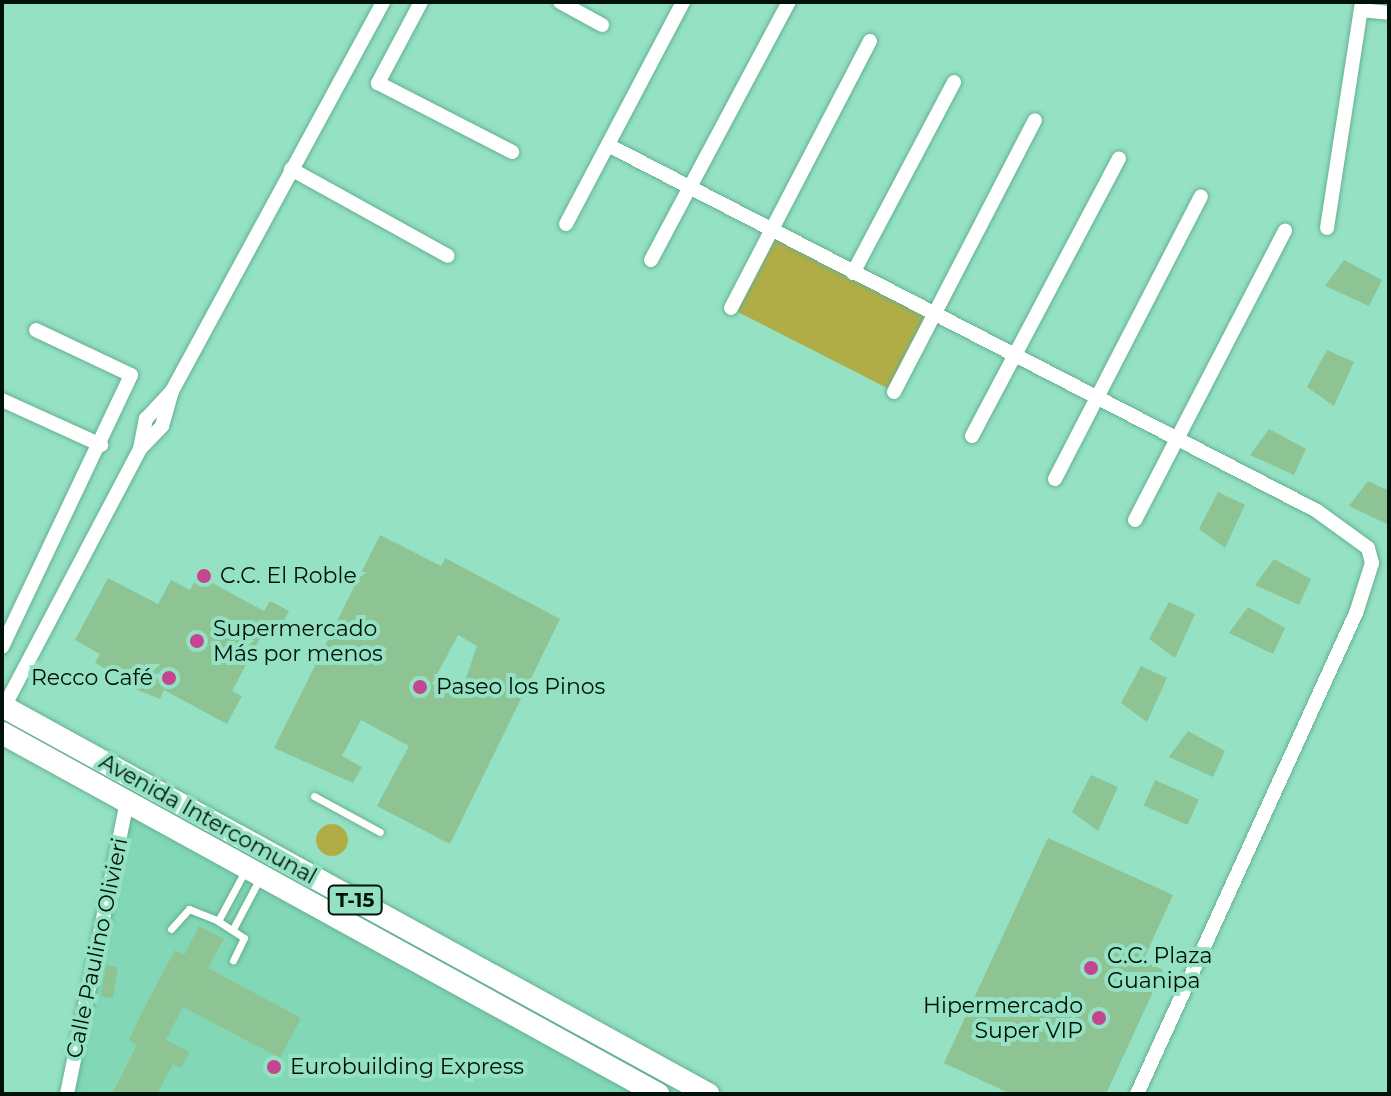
<!DOCTYPE html>
<html>
<head>
<meta charset="utf-8">
<style>
	body { margin:0 }
	#map { position:relative; width:1391px; height:1096px; overflow:hidden; background:#95e1c3; font-family:Montserrat,sans-serif }
	div>[style] { position:absolute }
	[style*='--x'] { left:calc(var(--x)*1px); top:calc(var(--y)*1px); width:calc(var(--w)*1px); rotate:calc(var(--a)*1deg) }
	.built>* { inset:0; background:#82d8b6 }
	.green>* { inset:0; background:#b1ad46; transform-origin:0 0 }
	.round { border-radius:50% }
	.building>* { inset:0; background:#8ec394; transform-origin:0 0 }
	.roads { filter:drop-shadow(0 0 2px #64b093) drop-shadow(0 0 2px #64b093) }
	.lane>* { height:7px; margin:-3.5px; padding:0 3.5px; transform-origin:3.5px; border-radius:3.5px; background:#fff }
	.street>* { height:14px; margin:-7px; padding:0 7px; transform-origin:7px; border-radius:7px; background:#fff }
	.primary>* { height:22px; margin:-11px; padding:0 11px; transform-origin:11px; border-radius:11px; background:#fff }
	.dots>* { width:22px; height:22px; translate:-50% -50%; box-sizing:border-box; border:4px solid #95e1c3; border-radius:50% }
	span { translate:-50% -50%; white-space:nowrap; text-align:center; line-height:1.15; -webkit-text-stroke:8px #95e1c3; paint-order:stroke }
	.shield-label span { padding:2px 6px; background:#95e1c3; border:2px solid; border-radius:6px; -webkit-text-stroke-width:0 }
	.shield-label { font-size:20px; color:#00120a; font-weight:700 }
	.poi-label { font-size:22px; color:#00120a }
	.left { translate:0 -50%; text-align:left }
	.right { translate:-100% -50%; text-align:right }
	.street-label { font-size:22px; color:#00120a }
	.frame { position:absolute; inset:0; border:4px solid #00120a; pointer-events:none }
</style>
</head>
<body>
<div id="map">
	<div class="built">
		<div style="clip-path:polygon(133px 794px,678px 1094px,72px 1094px)"></div>
	</div>
	<div class="green">
		<div style="left:771px;top:230px;width:183px;height:88px;rotate:27deg"></div>
		<div class="round" style="left:316px;top:824px;width:32px;height:32px"></div>
	</div>
	<div class="building">
		<div style="clip-path:polygon(1344px 260px,1382px 280px,1369px 306px,1325px 286px)"></div>
		<div style="clip-path:polygon(1327px 350px,1354px 362px,1334px 406px,1307px 387px)"></div>
		<div style="clip-path:polygon(1269px 429px,1306px 449px,1294px 475px,1250px 455px)"></div>
		<div style="clip-path:polygon(1368px 481px,1389px 491px,1389px 525px,1349px 506px)"></div>
		<div style="clip-path:polygon(1218px 492px,1245px 505px,1225px 548px,1199px 529px)"></div>
		<div style="clip-path:polygon(evenodd,380px 535px,441px 566px,445px 558px,560px 619px,450px 844px,377px 806px,409px 746px,361px 720px,342px 756px,362px 767px,353px 783px,274px 748px,380px 535px,458px 635px,477px 646px,459px 699px,432px 684px,458px 635px)"></div>
		<div style="clip-path:polygon(1274px 559px,1311px 579px,1299px 605px,1255px 585px)"></div>
		<div style="clip-path:polygon(198px 575px,264px 611px,270px 601px,289px 611px,275px 639px,263px 633px,232px 691px,242px 696px,227px 724px,164px 690px,160px 699px,115px 681px,118px 676px,95px 663px,100px 654px,75px 640px,108px 578px,158px 604px,171px 580px,190px 590px)"></div>
		<div style="clip-path:polygon(1169px 602px,1195px 614px,1175px 658px,1149px 639px)"></div>
		<div style="clip-path:polygon(1248px 607px,1285px 628px,1273px 654px,1229px 633px)"></div>
		<div style="clip-path:polygon(1141px 666px,1167px 678px,1147px 722px,1121px 703px)"></div>
		<div style="clip-path:polygon(1188px 731px,1225px 751px,1213px 777px,1169px 757px)"></div>
		<div style="clip-path:polygon(1091px 775px,1118px 787px,1098px 831px,1072px 812px)"></div>
		<div style="left:1155px;top:780px;width:48px;height:28px;rotate:24deg"></div>
		<div style="clip-path:polygon(1048px 838px,1173px 895px,1143px 961px,1163px 970px,1106px 1094px,1011px 1094px,944px 1063px)"></div>
		<div style="clip-path:polygon(199px 926px,224px 939px,208px 968px,301px 1018px,280px 1058px,183px 1007px,166px 1040px,190px 1052px,181px 1068px,173px 1064px,157px 1094px,112px 1094px,137px 1045px,129px 1040px,142px 1012px,175px 950px,184px 955px)"></div>
		<div style="left:106px;top:965px;width:12px;height:32px;rotate:9deg"></div>
	</div>
	<div class="roads">
		<div class="lane">
			<div style="--x:314;--y:796;--w:75;--a:28.6"></div>
			<div style="--x:218;--y:921;--w:59;--a:-61.7"></div>
			<div style="--x:171;--y:929;--w:27;--a:-48"></div>
			<div style="--x:189;--y:909;--w:31;--a:22"></div>
			<div style="--x:218;--y:921;--w:31;--a:33"></div>
			<div style="--x:244;--y:938;--w:25;--a:116"></div>
			<div style="--x:233;--y:929;--w:58;--a:-62.1"></div>
		</div>
		<div class="street">
			<div style="--x:421;--y:2;--w:92;--a:118"></div>
			<div style="--x:378;--y:83;--w:151;--a:27.2"></div>
			<div style="--x:560;--y:2;--w:48;--a:28.7"></div>
			<div style="--x:1361;--y:10;--w:28;--a:6"></div>
			<div style="--x:608;--y:145;--w:798;--a:27.3"></div>
			<div style="--x:1317;--y:511;--w:63;--a:36"></div>
			<div style="--x:1368;--y:548;--w:16;--a:75"></div>
			<div style="--x:1372;--y:563;--w:52;--a:107.7"></div>
			<div style="--x:1356;--y:613;--w:529;--a:114.48"></div>
			<div style="--x:291;--y:169;--w:179;--a:29"></div>
			<div style="--x:566;--y:224;--w:251;--a:-62.2"></div>
			<div style="--x:1327;--y:228;--w:229;--a:-81.2"></div>
			<div style="--x:651;--y:260;--w:293;--a:-61.9"></div>
			<div style="--x:853;--y:273;--w:216;--a:-62.1"></div>
			<div style="--x:731;--y:308;--w:301;--a:-62.5"></div>
			<div style="--x:894;--y:392;--w:306;--a:-62.6"></div>
			<div style="--x:2;--y:400;--w:109;--a:24.4"></div>
			<div style="--x:972;--y:436;--w:314;--a:-62.1"></div>
			<div style="--x:140;--y:449;--w:32;--a:-46"></div>
			<div style="--x:162;--y:426;--w:36;--a:-74"></div>
			<div style="--x:172;--y:391;--w:443;--a:-61.5"></div>
			<div style="--x:1055;--y:479;--w:318;--a:-62.7"></div>
			<div style="--x:1135;--y:520;--w:326;--a:-62.6"></div>
			<div style="--x:2;--y:647;--w:301;--a:-64.6"></div>
			<div style="--x:131;--y:375;--w:105;--a:-154.7"></div>
			<div style="--x:4;--y:707;--w:292;--a:-62.2"></div>
			<div style="--x:140;--y:449;--w:31;--a:-79"></div>
			<div style="--x:146;--y:419;--w:38;--a:-47"></div>
			<div style="--x:67;--y:1094;--w:299;--a:-78.4"></div>
		</div>
		<div class="primary">
			<div style="--x:2;--y:706;--w:806;--a:28.79"></div>
			<div style="--x:2;--y:733;--w:749;--a:28.82"></div>
		</div>
	</div>
	<div class="dots">
		<div style="left:204px;top:576px;background:#c44590"></div>
		<div style="left:197px;top:641px;background:#c44590"></div>
		<div style="left:169px;top:678px;background:#c44590"></div>
		<div style="left:420px;top:687px;background:#c44590"></div>
		<div style="left:1091px;top:968px;background:#c44590"></div>
		<div style="left:1099px;top:1018px;background:#c44590"></div>
		<div style="left:274px;top:1067px;background:#c44590"></div>
	</div>
	<div class="shield-label">
		<span style="left:355px;top:900px">T-15</span>
	</div>
	<div class="poi-label">
		<span class="left" style="left:220px;top:576px">C.C. El Roble</span>
		<span class="left" style="left:213px;top:641px">Supermercado<br>Más por menos</span>
		<span class="right" style="left:153px;top:678px">Recco Café</span>
		<span class="left" style="left:436px;top:687px">Paseo los Pinos</span>
		<span class="left" style="left:1107px;top:968px">C.C. Plaza<br>Guanipa</span>
		<span class="right" style="left:1083px;top:1018px">Hipermercado<br>Super VIP</span>
		<span class="left" style="left:290px;top:1067px">Eurobuilding Express</span>
	</div>
	<div class="street-label">
		<span style="left:208px;top:819px;rotate:29deg">Avenida Intercomunal</span>
		<span style="left:97px;top:948px;rotate:-78deg">Calle Paulino Olivieri</span>
	</div>
	<div class="frame"></div>
</div>
</body>
</html>
